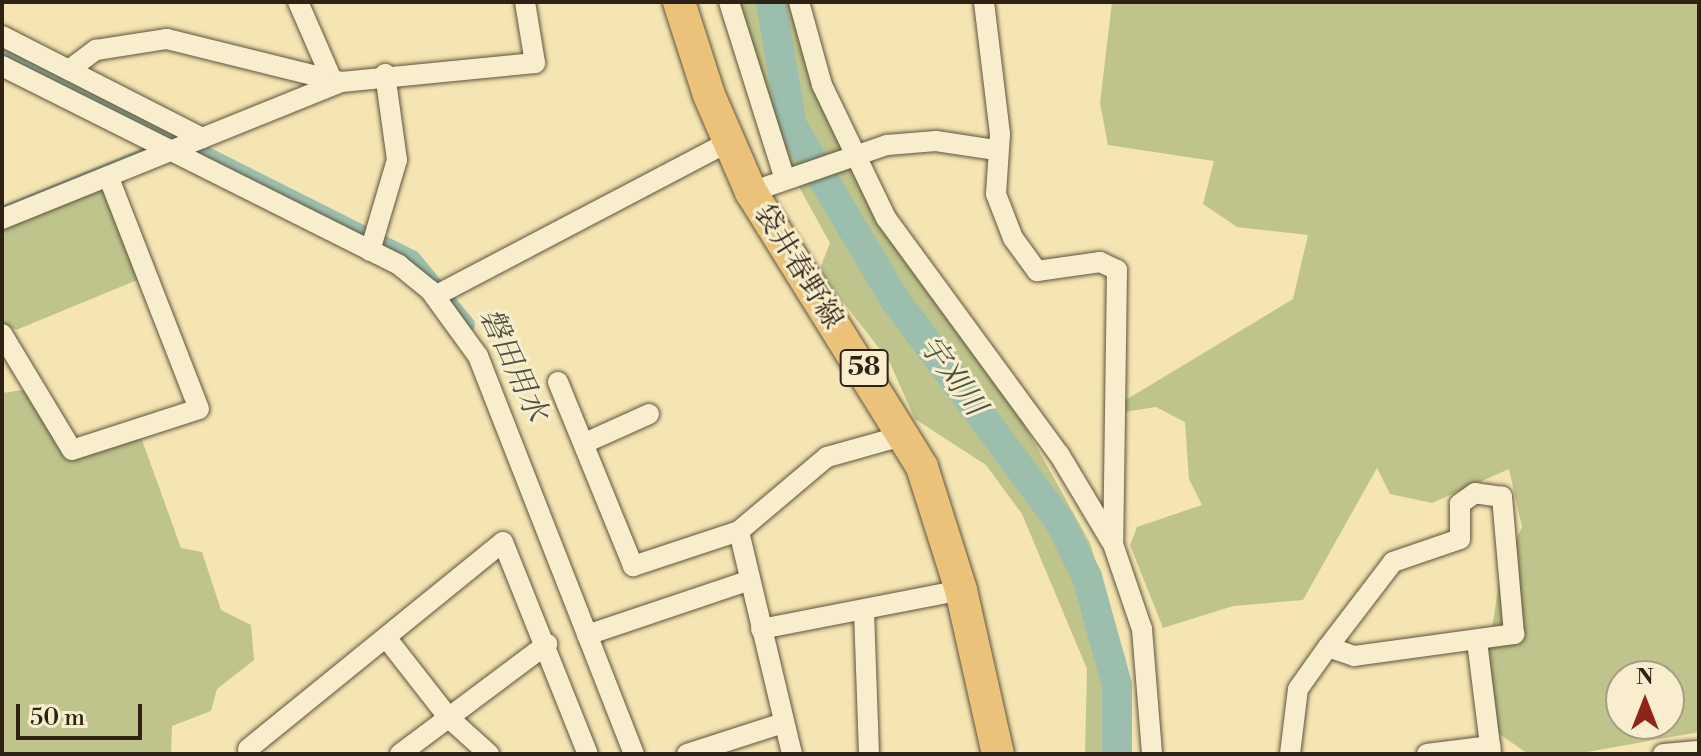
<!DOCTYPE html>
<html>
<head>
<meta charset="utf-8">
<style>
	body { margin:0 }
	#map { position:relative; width:1701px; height:756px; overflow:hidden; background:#f4e5b3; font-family:"Libre Bodoni","Noto Serif JP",serif }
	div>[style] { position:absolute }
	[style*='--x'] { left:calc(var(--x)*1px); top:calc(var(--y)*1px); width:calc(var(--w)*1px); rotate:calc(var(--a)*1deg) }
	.green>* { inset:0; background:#bec48b }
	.stream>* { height:5px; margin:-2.5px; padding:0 2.5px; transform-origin:2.5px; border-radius:2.5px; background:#9cbfad }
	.canal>* { height:18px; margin:-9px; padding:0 9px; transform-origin:9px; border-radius:9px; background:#9cbfad }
	.river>* { height:30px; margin:-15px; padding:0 15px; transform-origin:15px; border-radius:15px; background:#9cbfad }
	.roads { filter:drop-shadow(0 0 2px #60533c) drop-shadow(0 0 2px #60533c) }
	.minor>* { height:20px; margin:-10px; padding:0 10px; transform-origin:10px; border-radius:10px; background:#f8eece }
	.primary>* { height:32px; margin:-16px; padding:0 16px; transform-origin:16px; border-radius:16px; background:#eac27a }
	span { translate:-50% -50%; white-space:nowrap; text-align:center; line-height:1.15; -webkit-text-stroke:6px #f8eece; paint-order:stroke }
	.shield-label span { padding:2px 6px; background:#f8eece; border:2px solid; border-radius:6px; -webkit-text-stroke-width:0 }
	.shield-label { font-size:26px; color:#2e2214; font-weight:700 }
	.street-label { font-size:28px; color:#2e2214 }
	.water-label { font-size:30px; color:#4f5142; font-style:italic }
	.frame { position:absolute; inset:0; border:4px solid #2e2214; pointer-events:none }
	.north { position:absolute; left:1605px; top:660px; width:80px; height:80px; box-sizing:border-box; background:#f8eece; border:2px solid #a79c84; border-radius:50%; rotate:0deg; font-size:22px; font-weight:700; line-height:32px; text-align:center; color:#2e2214 }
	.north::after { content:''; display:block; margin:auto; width:28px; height:36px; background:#8f2418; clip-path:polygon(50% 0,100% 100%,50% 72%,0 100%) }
	.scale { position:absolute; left:16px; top:704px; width:126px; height:36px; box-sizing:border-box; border:4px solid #2e2214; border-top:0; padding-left:10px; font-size:24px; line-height:28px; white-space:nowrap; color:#2e2214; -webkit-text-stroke:6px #f8eece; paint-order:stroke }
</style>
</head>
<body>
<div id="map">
	<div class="green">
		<div style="clip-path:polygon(731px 2px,794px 2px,824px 105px,1015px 408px,1090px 543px,1126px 660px,1130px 754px,1085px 754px,1087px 669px,1022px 514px,986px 465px,915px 419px,889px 361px,819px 271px,830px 243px,788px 167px)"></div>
		<div style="clip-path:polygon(evenodd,1112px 2px,1699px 2px,1699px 732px,1576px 754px,1528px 754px,1489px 727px,1480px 711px,1500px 575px,1522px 527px,1509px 469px,1432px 503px,1390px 494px,1377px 468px,1303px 600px,1233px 606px,1163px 628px,1130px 545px,1137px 527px,1202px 505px,1189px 479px,1185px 422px,1156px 407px,1124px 412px,1124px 401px,1293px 299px,1308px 235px,1237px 227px,1203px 204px,1214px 161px,1108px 145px,1100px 103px,1112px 2px,1621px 676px,1669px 676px,1669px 724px,1621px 724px,1621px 676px)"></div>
		<div style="clip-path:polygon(106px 187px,142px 278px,16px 330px,2px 322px,2px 229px)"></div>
		<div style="clip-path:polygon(23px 390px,79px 454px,138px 429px,181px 548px,202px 552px,221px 610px,251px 625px,254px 660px,217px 689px,211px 711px,172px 726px,171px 754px,2px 754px,2px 393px)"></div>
	</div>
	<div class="stream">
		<div style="--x:2;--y:208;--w:161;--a:-22.3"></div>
	</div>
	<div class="canal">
		<div style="--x:2;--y:53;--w:459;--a:26.7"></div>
		<div style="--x:412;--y:259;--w:85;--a:50.7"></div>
	</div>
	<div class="river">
		<div style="--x:771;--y:2;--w:126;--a:80.4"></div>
		<div style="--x:792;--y:126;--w:199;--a:59.4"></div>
		<div style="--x:893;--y:297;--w:280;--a:53.4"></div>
		<div style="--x:1060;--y:522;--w:61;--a:63.9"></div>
		<div style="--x:1087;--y:577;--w:112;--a:74.5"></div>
		<div style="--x:1117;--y:685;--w:69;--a:90"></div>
	</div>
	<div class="roads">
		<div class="minor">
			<div style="--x:298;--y:2;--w:85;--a:66.4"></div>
			<div style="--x:729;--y:2;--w:182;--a:72.5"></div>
			<div style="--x:799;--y:2;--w:86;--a:74.5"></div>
			<div style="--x:822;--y:85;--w:148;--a:64.3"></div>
			<div style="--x:886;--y:218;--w:293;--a:53.8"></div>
			<div style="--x:1059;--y:454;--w:101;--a:59.1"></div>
			<div style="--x:984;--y:2;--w:133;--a:83.1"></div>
			<div style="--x:1000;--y:134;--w:60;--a:93.8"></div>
			<div style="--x:996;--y:194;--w:47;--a:68.9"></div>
			<div style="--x:1013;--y:238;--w:41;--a:54"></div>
			<div style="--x:1037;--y:271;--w:64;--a:-8.1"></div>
			<div style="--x:1100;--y:262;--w:19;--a:25"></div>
			<div style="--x:1117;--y:270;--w:274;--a:90.8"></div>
			<div style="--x:1113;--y:544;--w:90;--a:71.2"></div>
			<div style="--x:1142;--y:629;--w:125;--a:85.4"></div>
			<div style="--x:2;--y:36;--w:225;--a:27"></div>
			<div style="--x:2;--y:66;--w:444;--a:26.6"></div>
			<div style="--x:399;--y:265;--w:40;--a:39"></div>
			<div style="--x:430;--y:290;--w:82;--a:54"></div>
			<div style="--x:478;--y:356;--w:427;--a:68.6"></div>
			<div style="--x:69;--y:70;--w:34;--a:-37"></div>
			<div style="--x:96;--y:50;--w:72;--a:-8.8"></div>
			<div style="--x:167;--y:39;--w:179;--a:13.9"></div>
			<div style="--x:751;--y:192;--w:144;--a:-19.1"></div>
			<div style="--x:887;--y:145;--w:49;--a:-4.7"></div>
			<div style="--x:936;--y:141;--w:61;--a:8.5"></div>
			<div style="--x:2;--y:219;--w:366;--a:-22"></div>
			<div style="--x:341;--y:82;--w:195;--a:-5.6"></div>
			<div style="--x:535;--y:63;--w:62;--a:-99.3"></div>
			<div style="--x:370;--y:251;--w:95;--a:-73.5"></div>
			<div style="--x:397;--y:160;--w:87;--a:-97.9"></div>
			<div style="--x:435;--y:296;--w:331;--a:-27.7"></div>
			<div style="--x:2;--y:334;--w:135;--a:58.9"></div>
			<div style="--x:72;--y:450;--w:133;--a:-17.9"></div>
			<div style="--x:199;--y:409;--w:250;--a:-111.3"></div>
			<div style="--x:558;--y:382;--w:199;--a:67.8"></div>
			<div style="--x:633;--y:566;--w:112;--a:-18.3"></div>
			<div style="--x:587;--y:442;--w:68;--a:-24.3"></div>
			<div style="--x:864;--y:611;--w:143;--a:88"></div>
			<div style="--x:761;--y:629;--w:204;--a:-11"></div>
			<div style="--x:587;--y:635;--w:172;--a:-18.6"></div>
			<div style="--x:388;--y:640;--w:99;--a:52"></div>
			<div style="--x:449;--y:718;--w:54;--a:42"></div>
			<div style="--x:1477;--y:641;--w:114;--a:82.9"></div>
			<div style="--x:248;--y:749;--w:328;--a:-39.1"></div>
			<div style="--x:503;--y:542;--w:228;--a:68.2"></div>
			<div style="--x:400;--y:754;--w:184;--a:-36.8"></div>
			<div style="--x:687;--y:754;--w:101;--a:-17.9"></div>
			<div style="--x:792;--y:754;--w:229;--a:-103.4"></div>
			<div style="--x:739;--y:531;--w:115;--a:-40.1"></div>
			<div style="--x:827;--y:457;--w:82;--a:-15.6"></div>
			<div style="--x:1290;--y:754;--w:65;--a:-83"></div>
			<div style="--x:1298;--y:689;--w:52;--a:-54.5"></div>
			<div style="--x:1328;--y:647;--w:28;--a:19"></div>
			<div style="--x:1354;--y:656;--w:162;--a:-7.8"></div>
			<div style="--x:1514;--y:634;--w:138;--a:-95"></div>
			<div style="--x:1502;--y:497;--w:27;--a:-172"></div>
			<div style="--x:1475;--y:493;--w:19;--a:144"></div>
			<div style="--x:1460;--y:504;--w:35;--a:90"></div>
			<div style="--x:1460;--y:539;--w:71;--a:161.1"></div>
			<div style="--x:1393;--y:562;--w:107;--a:127.4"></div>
			<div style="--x:1427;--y:754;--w:64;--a:-7.2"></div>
			<div style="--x:1663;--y:754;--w:36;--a:-5"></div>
		</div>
		<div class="primary">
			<div style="--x:679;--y:2;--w:98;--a:72.1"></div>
			<div style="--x:709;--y:95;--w:106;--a:66.6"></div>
			<div style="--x:751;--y:192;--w:324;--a:58.1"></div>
			<div style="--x:922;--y:467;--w:129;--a:72.4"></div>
			<div style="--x:961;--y:590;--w:168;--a:77.3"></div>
		</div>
	</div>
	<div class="shield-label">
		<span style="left:864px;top:368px">58</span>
	</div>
	<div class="street-label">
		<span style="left:798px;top:267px;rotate:58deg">袋井春野線</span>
	</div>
	<div class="water-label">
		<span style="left:513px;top:365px;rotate:65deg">磐田用水</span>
		<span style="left:952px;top:376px;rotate:54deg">宇刈川</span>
	</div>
	<div class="frame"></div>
	<div class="north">N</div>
	<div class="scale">50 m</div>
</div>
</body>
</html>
